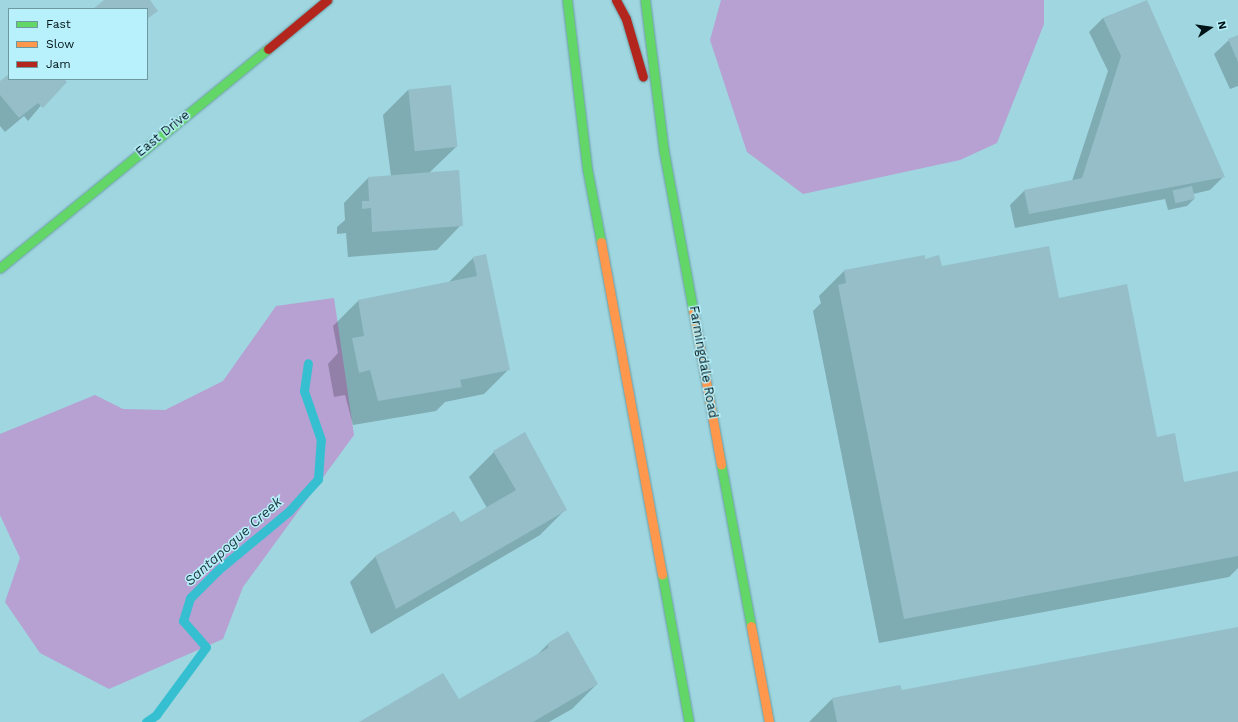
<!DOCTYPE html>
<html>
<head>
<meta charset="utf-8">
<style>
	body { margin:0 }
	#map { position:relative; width:1238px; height:722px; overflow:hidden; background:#9fd6e0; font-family:"Work Sans",sans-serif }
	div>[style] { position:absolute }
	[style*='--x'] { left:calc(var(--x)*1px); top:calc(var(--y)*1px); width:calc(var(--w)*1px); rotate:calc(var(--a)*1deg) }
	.forest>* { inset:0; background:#b7a0d2 }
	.shadow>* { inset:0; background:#0003 }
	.stream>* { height:9px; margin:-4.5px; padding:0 4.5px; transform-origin:4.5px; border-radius:4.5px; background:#36bfd0 }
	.building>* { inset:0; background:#95bec9; transform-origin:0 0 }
	.roads { filter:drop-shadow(0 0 1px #6d9da4) drop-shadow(0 0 1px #6d9da4) }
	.fast>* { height:9px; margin:-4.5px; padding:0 4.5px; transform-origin:4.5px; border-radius:4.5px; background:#63d668 }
	.slow>* { height:9px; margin:-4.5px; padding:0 4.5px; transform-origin:4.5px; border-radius:4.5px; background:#ff974d }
	.jam>* { height:9px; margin:-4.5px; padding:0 4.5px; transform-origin:4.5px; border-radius:4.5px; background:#b3261e }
	span { translate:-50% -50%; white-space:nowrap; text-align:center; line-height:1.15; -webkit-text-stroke:3px #b8f1fb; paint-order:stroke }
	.street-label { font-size:13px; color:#001418 }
	.water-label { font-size:14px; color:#203d42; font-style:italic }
	.legend { position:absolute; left:8px; top:8px; width:140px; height:72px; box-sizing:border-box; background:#b8f1fb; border:1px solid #6e99a0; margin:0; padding:5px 7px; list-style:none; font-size:12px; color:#001418 }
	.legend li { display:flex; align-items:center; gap:8px; height:20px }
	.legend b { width:20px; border:1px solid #6e99a0 }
	.north { position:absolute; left:1190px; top:8px; width:40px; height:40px; -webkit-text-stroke:3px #b8f1fb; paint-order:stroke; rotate:77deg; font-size:11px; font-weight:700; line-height:16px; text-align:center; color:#001418 }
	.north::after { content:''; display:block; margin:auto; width:14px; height:18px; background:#001418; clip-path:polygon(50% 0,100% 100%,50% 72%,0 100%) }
</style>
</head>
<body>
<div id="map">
	<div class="forest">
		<div style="clip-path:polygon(721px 0,1044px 0,1044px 24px,997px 143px,960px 160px,803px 194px,747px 152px,710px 40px)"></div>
		<div style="clip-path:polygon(334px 298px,354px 435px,243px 587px,223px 639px,109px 689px,40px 653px,5px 602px,20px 558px,0 515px,0 434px,95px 395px,123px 409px,165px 410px,223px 381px,276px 306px)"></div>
	</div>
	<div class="shadow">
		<div style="clip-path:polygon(1147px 1px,1224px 176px,1210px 190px,1193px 194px,1194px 199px,1187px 206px,1168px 210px,1165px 199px,1015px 228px,1010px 205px,1024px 191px,1072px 181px,1108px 71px,1089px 32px,1103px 18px)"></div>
		<div style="clip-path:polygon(1238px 36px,1238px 86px,1230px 89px,1214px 54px,1229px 40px)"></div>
		<div style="clip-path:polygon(9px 75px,9px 79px,63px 79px,28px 121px,24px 116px,5px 132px,0 126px,0 83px)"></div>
		<div style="clip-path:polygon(408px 90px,456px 147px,429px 173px,461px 225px,437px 250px,348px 257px,346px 233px,337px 234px,337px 227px,345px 220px,344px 203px,368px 178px,391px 176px,383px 115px)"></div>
		<div style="clip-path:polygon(924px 256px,924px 260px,941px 268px,1059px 299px,1156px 439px,1184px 483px,1238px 474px,1238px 568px,1229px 577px,879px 643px,813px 311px,821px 303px,819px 296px,844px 271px)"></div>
		<div style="clip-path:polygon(473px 258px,509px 369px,484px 394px,445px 402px,436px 411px,353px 425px,345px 395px,334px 397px,328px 364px,338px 353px,333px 326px,358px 301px,448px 283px)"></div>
		<div style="clip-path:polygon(494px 452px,565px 510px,540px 535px,371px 634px,350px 582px,375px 557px,454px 512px,461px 523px,487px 508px,469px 477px)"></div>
		<div style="clip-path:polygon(1238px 628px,1238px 722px,809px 722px,832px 699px,901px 691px)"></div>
		<div style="clip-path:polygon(548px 644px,597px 684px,572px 709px,549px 722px,361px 722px,458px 701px,536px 656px)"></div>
	</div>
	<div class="stream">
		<div style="--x:146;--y:722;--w:12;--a:-35"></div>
		<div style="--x:156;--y:715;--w:84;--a:-53.7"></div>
		<div style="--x:206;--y:647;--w:35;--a:-131"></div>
		<div style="--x:183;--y:621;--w:24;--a:-73"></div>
		<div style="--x:190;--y:598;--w:40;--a:-45"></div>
		<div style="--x:218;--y:570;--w:92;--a:-39.7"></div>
		<div style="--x:289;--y:511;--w:43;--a:-47.8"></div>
		<div style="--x:318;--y:479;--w:39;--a:-86"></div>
		<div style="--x:321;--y:440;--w:52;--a:-109.1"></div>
		<div style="--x:304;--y:391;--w:28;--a:-82"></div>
	</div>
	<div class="building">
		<div style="clip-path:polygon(104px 0,150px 0,158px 11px,147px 19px,147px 9px,93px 9px)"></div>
		<div style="clip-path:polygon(1147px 0,1225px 177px,1029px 214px,1024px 190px,1082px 178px,1121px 56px,1103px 18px)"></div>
		<div style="clip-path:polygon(1238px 35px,1238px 62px,1228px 39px)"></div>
		<div style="clip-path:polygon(9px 74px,9px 79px,64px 79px,67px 82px,43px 108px,38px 103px,19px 118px,0 95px,0 81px)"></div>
		<div style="left:451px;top:85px;width:62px;height:43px;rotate:84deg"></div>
		<div style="clip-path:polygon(459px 170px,463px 226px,372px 232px,371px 208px,362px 209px,362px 201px,369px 201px,368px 177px)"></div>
		<div style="left:1192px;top:186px;width:13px;height:20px;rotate:77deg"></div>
		<div style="clip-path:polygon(1049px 246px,1059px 298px,1127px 284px,1157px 437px,1175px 433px,1184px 482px,1238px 471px,1238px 556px,904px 619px,838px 285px,846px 283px,844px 270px,925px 255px,925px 259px,939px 255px,942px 266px)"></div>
		<div style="clip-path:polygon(486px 254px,510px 370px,460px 380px,462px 387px,378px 401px,370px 370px,359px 373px,352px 338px,364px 336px,358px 300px,477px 276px,473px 257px)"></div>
		<div style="clip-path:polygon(525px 432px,567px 510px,396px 609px,375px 556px,454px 511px,461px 522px,516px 490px,493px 451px)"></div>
		<div style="clip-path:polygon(1238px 627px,1238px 722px,837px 722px,832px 698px,900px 685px,902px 690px)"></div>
		<div style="clip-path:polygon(568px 631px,598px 684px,533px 722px,359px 722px,443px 673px,459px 699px,548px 648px,548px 643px)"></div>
	</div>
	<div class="roads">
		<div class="fast">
			<div style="--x:567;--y:0;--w:169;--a:83.2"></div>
			<div style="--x:587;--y:168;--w:75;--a:79.3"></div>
			<div style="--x:645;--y:0;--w:153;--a:82.9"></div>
			<div style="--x:664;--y:152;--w:161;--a:79.6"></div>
			<div style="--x:0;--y:268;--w:346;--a:-39.3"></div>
			<div style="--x:721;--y:464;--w:165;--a:79.5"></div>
			<div style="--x:662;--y:574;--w:150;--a:79.7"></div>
		</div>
		<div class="slow">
			<div style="--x:601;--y:242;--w:338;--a:79.6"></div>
			<div style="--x:693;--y:310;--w:157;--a:79.7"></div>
			<div style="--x:751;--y:626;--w:98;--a:79.4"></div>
		</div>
		<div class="jam">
			<div style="--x:616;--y:0;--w:21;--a:62"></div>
			<div style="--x:626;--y:19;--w:60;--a:73.7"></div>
			<div style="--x:268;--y:49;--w:77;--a:-39.7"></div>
		</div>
	</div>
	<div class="street-label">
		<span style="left:163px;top:134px;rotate:-39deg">East Drive</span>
		<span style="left:703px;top:362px;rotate:80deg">Farmingdale Road</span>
	</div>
	<div class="water-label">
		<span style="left:233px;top:541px;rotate:-42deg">Santapogue Creek</span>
	</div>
	<ul class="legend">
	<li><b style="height:5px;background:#63d668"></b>Fast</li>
	<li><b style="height:5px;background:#ff974d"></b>Slow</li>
	<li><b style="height:5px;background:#b3261e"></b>Jam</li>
	</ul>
	<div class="north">N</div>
</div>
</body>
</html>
